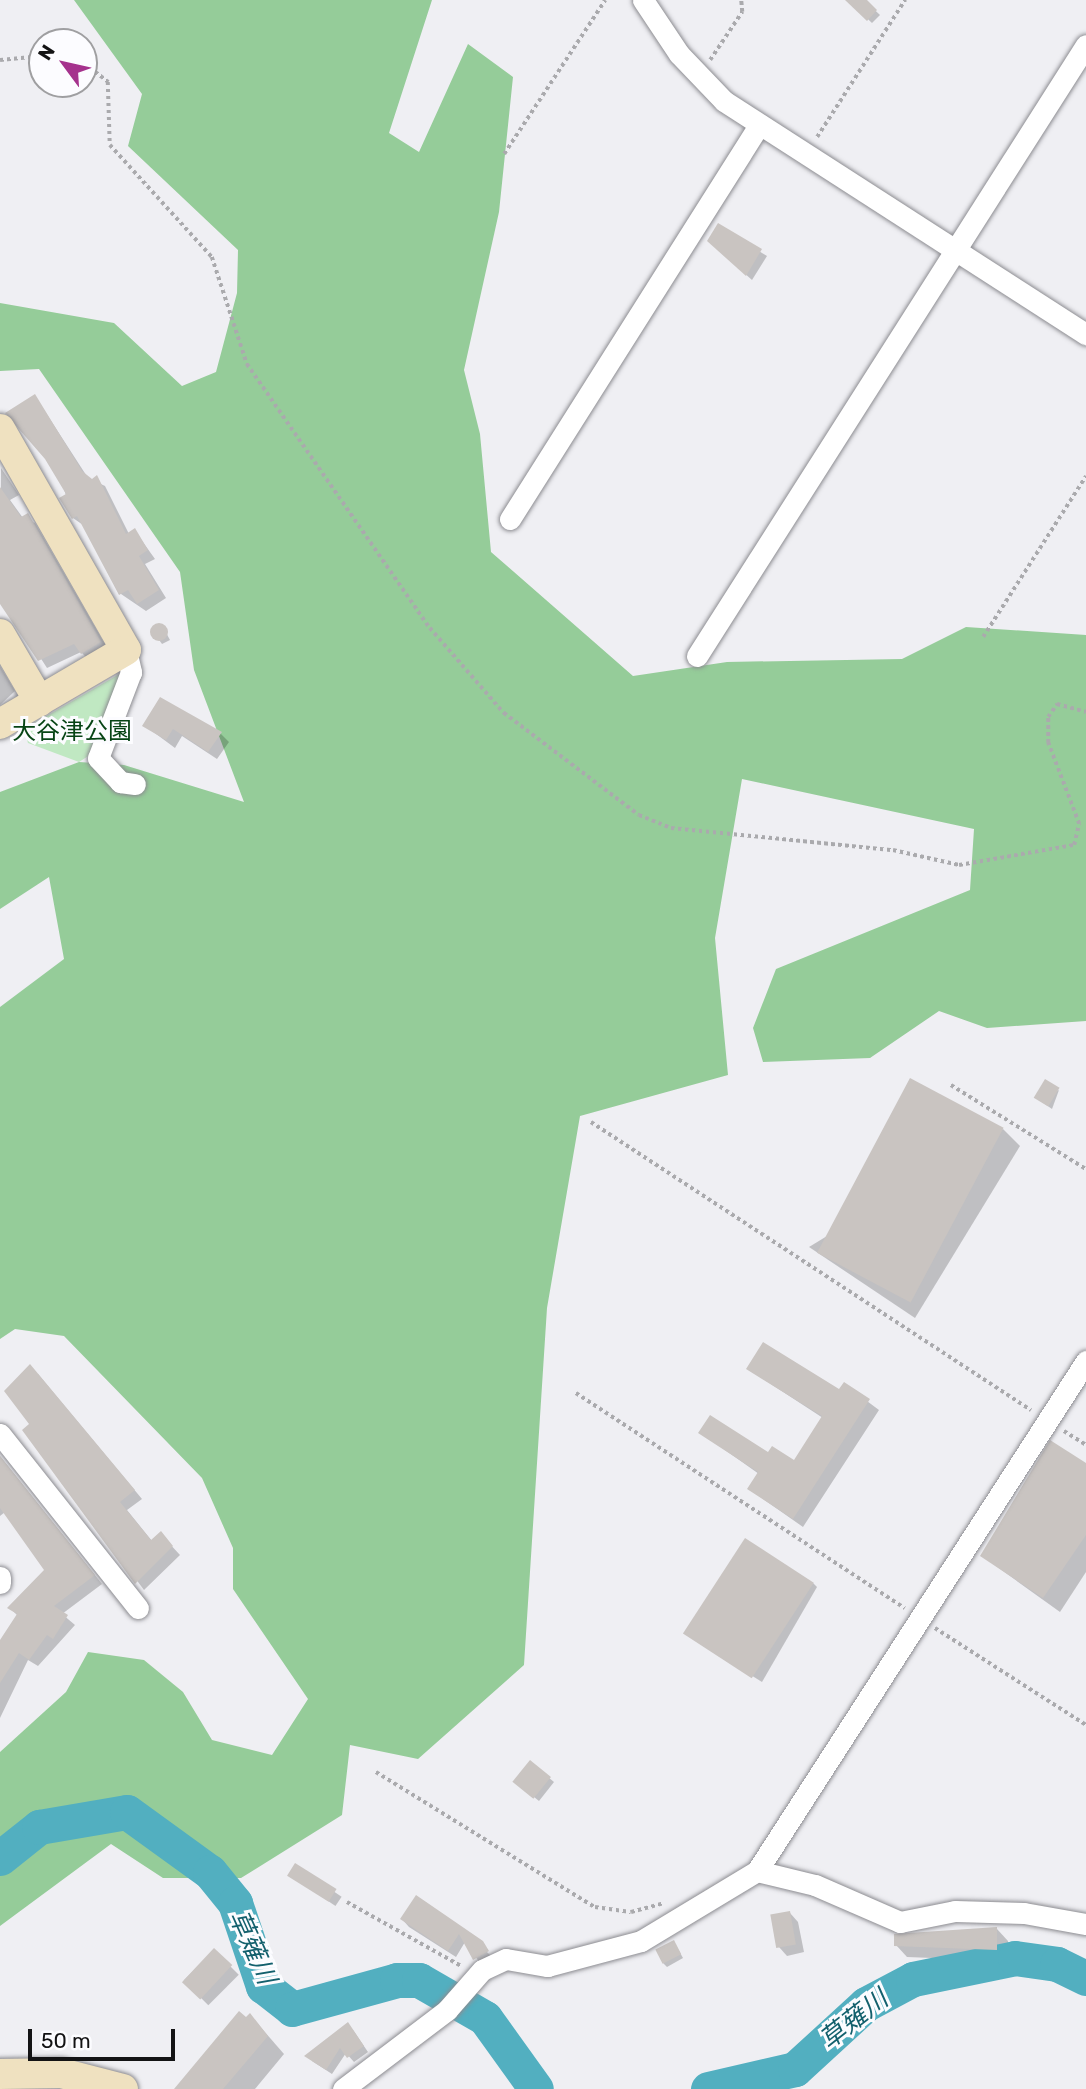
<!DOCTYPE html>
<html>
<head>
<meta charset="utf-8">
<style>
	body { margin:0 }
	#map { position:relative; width:1086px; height:2089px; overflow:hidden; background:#efeff3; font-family:Rubik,"Noto Sans JP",sans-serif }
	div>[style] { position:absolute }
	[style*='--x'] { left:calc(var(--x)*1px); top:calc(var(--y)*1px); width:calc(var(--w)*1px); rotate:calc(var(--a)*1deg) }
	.green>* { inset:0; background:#c0e8c2 }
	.forest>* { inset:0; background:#95cc99 }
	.shadow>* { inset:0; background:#0003; transform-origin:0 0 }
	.river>* { height:35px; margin:-17.5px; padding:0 17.5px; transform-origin:17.5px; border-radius:17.5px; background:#52afc0 }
	.building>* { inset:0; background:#c9c4c1; transform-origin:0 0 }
	.round { border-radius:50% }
	.path>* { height:3.5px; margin-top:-1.75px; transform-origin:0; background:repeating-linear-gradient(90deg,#aaaaad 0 3.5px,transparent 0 7px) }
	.roads { filter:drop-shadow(0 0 2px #8c8c91) drop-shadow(0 0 2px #8c8c91) }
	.street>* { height:21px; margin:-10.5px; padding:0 10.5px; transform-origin:10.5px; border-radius:10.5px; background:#fff }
	.secondary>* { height:30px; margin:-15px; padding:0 15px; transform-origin:15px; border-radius:15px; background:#efe1c0 }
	span { translate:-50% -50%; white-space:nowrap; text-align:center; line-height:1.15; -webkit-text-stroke:6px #fcfcff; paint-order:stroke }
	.park-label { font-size:24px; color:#074415 }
	.water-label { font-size:26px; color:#13606d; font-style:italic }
	.north { position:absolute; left:28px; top:28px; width:70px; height:70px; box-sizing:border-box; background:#fcfcff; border:2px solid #9f9fa1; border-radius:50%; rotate:303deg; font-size:19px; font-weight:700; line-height:28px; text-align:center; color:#131314 }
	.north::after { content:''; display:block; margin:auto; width:24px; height:32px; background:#a5328d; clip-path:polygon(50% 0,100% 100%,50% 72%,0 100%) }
	.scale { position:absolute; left:28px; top:2029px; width:147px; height:32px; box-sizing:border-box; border:4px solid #131314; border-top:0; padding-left:9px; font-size:21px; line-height:24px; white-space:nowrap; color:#131314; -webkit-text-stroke:5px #fcfcff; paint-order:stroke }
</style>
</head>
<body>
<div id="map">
	<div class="green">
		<div style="clip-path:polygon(121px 673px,93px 753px,79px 762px,28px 743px,24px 729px)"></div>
	</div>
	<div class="forest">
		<div style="clip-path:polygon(74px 0,432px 0,389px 133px,419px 152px,468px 44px,513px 77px,499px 212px,464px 370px,480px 434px,491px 552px,633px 676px,727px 662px,902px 659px,966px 627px,1086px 635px,1086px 1021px,987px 1028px,939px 1011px,870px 1058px,763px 1062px,753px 1028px,776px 969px,970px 890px,974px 829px,742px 779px,715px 938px,728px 1075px,580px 1116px,547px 1308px,524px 1665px,418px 1759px,350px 1745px,342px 1815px,241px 1878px,163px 1878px,111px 1844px,0 1926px,0 1752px,66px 1692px,88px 1652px,144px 1660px,183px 1692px,212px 1740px,272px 1755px,308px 1699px,233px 1589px,233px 1548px,202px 1478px,64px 1336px,15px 1329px,0 1339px,0 1007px,64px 959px,49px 877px,0 909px,0 792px,79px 762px,124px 765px,244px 802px,194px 670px,180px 572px,39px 369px,0 371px,0 303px,114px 323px,182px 386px,216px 372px,237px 293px,238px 250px,128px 146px,142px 94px)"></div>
	</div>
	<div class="shadow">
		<div style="clip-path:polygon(864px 0,880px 15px,872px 23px,850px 2px)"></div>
		<div style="clip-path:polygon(719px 226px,767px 256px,752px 280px,715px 247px)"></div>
		<div style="clip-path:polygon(35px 396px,88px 478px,105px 486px,129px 534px,135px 531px,155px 559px,145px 564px,166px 598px,146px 611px,121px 594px,83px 525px,73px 518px)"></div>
		<div style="clip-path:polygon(1px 468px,19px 495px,10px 500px,23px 518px,35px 523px,108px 650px,90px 661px,81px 652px,47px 668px,0 595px)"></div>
		<div style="clip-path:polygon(162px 625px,170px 640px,162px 644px,152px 630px)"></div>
		<div style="clip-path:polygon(0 666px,15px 691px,0 705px)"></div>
		<div style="clip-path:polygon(144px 725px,220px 733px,229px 742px,217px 759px,182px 736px,175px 748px)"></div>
		<div style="clip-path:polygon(1059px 1090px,1052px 1109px,1039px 1100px)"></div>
		<div style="clip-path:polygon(1003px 1129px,1020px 1146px,915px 1318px,809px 1247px)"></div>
		<div style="clip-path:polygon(748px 1369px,840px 1391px,844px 1384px,879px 1410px,803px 1527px,749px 1489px,759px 1474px,701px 1433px,795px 1463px,823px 1418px)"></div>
		<div style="clip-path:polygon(38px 1374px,142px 1499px,127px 1510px,152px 1541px,168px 1542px,180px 1555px,144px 1590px,24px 1430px,32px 1424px)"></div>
		<div style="clip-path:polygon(0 1456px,102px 1584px,62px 1614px,75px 1625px,38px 1666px,28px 1660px,0 1718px,0 1643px,18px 1616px,10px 1608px,46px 1570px,5px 1512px,0 1516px)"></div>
		<div style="clip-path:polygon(1086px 1465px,1086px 1572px,1060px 1612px,982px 1556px)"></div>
		<div style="clip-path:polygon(813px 1583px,817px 1587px,762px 1682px,695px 1640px)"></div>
		<div style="clip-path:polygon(530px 1762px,554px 1782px,539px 1801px,518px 1784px)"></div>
		<div style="left:296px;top:1866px;width:55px;height:11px;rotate:34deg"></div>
		<div style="clip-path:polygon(416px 1897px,487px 1952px,494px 1959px,482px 1966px,465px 1942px,456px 1957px,409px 1927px,402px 1919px)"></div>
		<div style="clip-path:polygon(790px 1913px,798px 1922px,804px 1952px,787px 1956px,779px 1947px)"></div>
		<div style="clip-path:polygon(997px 1929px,1008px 1941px,1008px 1961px,907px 1957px,896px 1945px)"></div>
		<div style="clip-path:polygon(674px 1942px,683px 1958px,667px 1967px,663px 1963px)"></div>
		<div style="left:214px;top:1950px;width:35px;height:43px;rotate:45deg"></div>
		<div style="clip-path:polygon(250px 2015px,284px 2054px,255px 2089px,177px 2089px)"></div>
		<div style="clip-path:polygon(353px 2030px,368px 2052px,354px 2062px,346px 2053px,332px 2074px,312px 2061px)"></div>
	</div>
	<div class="river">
		<div style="--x:0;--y:1858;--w:50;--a:-38.5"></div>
		<div style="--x:39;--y:1827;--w:89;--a:-9.7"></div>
		<div style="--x:127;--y:1812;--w:102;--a:35.9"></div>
		<div style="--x:210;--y:1872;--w:40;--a:51"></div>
		<div style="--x:235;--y:1903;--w:88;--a:71.4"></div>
		<div style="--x:263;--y:1986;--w:37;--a:38"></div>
		<div style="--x:292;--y:2009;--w:109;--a:-15.4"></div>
		<div style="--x:397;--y:1980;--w:22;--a:0"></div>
		<div style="--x:419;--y:1980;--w:76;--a:29.9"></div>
		<div style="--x:485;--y:2018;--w:87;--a:54.3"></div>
		<div style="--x:708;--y:2089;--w:89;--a:-12.9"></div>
		<div style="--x:795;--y:2069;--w:96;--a:-42.5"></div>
		<div style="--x:866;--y:2004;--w:53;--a:-28"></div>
		<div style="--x:913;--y:1979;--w:104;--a:-11.6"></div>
		<div style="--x:1015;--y:1958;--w:42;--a:8.1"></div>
		<div style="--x:1057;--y:1964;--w:32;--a:26"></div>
	</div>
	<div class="building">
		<div style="clip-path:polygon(845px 0,867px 0,877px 10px,867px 21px)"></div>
		<div style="clip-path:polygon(718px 223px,762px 249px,746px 276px,707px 241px)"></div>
		<div style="clip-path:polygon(35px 394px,82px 471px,92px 479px,97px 475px,126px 534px,135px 528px,148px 550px,139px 556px,159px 590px,137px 604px,128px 590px,119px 595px,77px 516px,72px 519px,59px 498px,66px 494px,45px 459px,5px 413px)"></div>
		<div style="clip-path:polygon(0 487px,21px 517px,28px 513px,101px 642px,81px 654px,74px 644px,38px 661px,0 604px)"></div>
		<div class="round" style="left:150px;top:623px;width:18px;height:18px"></div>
		<div style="clip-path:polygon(160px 697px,222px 732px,208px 752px,173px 729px,166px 740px,142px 726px)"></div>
		<div style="left:910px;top:1078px;width:106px;height:198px;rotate:28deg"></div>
		<div style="left:1045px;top:1079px;width:17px;height:22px;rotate:31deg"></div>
		<div style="clip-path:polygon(763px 1342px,839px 1389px,844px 1382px,870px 1399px,793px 1519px,747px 1489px,758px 1472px,698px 1433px,710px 1415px,768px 1452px,772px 1446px,794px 1460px,822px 1416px,746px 1369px)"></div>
		<div style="clip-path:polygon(30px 1364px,135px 1490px,120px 1502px,151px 1540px,161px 1531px,173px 1546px,135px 1584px,22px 1430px,29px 1424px,4px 1391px)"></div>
		<div style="clip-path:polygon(1050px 1440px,1086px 1463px,1086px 1535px,1043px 1598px,980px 1556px)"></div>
		<div style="clip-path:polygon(0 1456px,95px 1575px,54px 1606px,68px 1615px,53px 1639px,47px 1635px,29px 1660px,19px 1653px,0 1683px,0 1640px,17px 1614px,7px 1608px,44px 1570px,0 1508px)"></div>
		<div style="left:745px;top:1538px;width:82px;height:114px;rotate:33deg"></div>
		<div style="left:530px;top:1760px;width:27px;height:28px;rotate:39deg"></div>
		<div style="left:295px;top:1863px;width:49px;height:15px;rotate:32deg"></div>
		<div style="clip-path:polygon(416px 1895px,483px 1941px,489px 1951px,473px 1960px,459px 1934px,448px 1951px,400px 1919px)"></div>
		<div style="left:790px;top:1911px;width:34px;height:20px;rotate:80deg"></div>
		<div style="clip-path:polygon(997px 1927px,997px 1950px,894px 1946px,894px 1934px)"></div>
		<div style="left:674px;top:1940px;width:16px;height:21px;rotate:63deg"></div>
		<div style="left:214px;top:1948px;width:25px;height:47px;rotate:43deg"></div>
		<div style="clip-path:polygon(239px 2011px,246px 2017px,250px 2013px,268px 2036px,223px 2089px,174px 2089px)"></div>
		<div style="clip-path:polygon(348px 2022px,364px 2046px,347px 2058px,340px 2048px,326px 2070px,304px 2056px)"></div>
	</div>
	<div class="path">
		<div style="--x:0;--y:60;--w:42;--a:-5.4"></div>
		<div style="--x:710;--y:60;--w:58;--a:-56.3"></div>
		<div style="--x:742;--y:12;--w:12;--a:-95"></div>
		<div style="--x:84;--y:63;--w:31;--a:38"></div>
		<div style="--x:108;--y:82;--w:63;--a:88.2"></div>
		<div style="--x:110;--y:145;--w:151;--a:47.7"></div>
		<div style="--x:212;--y:257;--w:113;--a:71.9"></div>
		<div style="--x:247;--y:364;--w:321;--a:55.3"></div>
		<div style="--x:430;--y:628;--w:113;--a:49"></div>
		<div style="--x:504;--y:713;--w:169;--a:37.1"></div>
		<div style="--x:639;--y:815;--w:35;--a:22"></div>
		<div style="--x:671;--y:828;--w:223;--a:5.7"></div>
		<div style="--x:893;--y:850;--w:68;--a:12.8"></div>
		<div style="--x:959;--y:865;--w:117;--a:-9.9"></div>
		<div style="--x:1074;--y:845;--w:22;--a:-77"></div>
		<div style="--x:1079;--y:824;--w:87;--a:-110.9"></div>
		<div style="--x:1048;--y:743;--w:26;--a:-90"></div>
		<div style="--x:1048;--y:717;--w:16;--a:-55"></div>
		<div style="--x:1057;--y:704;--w:30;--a:15"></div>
		<div style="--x:817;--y:137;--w:163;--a:-57.3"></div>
		<div style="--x:504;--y:154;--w:184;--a:-56.7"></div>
		<div style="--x:983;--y:637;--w:191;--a:-57.4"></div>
		<div style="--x:951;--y:1085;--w:159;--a:31.9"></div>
		<div style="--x:591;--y:1122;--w:526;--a:33.21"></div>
		<div style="--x:576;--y:1393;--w:393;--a:33.2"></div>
		<div style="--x:1064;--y:1431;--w:26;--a:32"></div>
		<div style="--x:935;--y:1628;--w:179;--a:32.7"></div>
		<div style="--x:376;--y:1772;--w:257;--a:31.7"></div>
		<div style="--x:595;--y:1907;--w:36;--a:8"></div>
		<div style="--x:631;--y:1912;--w:34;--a:-15"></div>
		<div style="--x:347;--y:1902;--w:131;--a:29.3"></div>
	</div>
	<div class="roads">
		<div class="street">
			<div style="--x:643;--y:0;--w:65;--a:56.3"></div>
			<div style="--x:679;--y:54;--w:65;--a:46.2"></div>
			<div style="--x:724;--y:101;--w:431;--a:32.8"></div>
			<div style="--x:510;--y:519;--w:467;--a:-57.7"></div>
			<div style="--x:126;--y:650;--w:23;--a:77"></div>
			<div style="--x:131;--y:672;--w:92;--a:111"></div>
			<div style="--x:98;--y:758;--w:33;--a:47"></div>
			<div style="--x:120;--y:782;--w:15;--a:8"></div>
			<div style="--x:697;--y:656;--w:724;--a:-57.52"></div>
			<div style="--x:0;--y:1434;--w:222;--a:51.6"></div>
			<div style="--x:0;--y:1577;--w:6;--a:90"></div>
			<div style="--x:757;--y:1871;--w:60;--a:13.6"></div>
			<div style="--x:815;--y:1885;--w:93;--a:23.5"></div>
			<div style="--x:900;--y:1922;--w:56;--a:-11.3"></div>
			<div style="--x:955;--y:1911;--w:69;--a:1.7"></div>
			<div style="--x:1024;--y:1913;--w:63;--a:10.1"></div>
			<div style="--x:343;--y:2089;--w:131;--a:-37.2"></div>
			<div style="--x:447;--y:2010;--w:53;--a:-48.8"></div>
			<div style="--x:482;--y:1970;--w:26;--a:-25"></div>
			<div style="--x:506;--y:1959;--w:42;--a:9.7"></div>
			<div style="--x:547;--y:1966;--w:97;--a:-14.9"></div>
			<div style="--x:641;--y:1941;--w:135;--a:-31.1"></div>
			<div style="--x:757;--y:1871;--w:607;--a:-57.17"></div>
		</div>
		<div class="secondary">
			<div style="--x:0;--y:429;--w:254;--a:60.3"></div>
			<div style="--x:126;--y:650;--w:146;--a:149.6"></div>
			<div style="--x:0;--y:634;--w:78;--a:59.8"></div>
			<div style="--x:0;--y:2074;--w:61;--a:-0.9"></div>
			<div style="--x:61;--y:2073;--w:64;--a:14.5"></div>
		</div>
	</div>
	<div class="park-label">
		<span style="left:72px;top:732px">大谷津公園</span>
	</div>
	<div class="water-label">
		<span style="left:252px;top:1947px;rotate:66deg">草薙川</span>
		<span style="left:854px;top:2020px;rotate:-38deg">草薙川</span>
	</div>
	<div class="north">N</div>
	<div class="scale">50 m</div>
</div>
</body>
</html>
